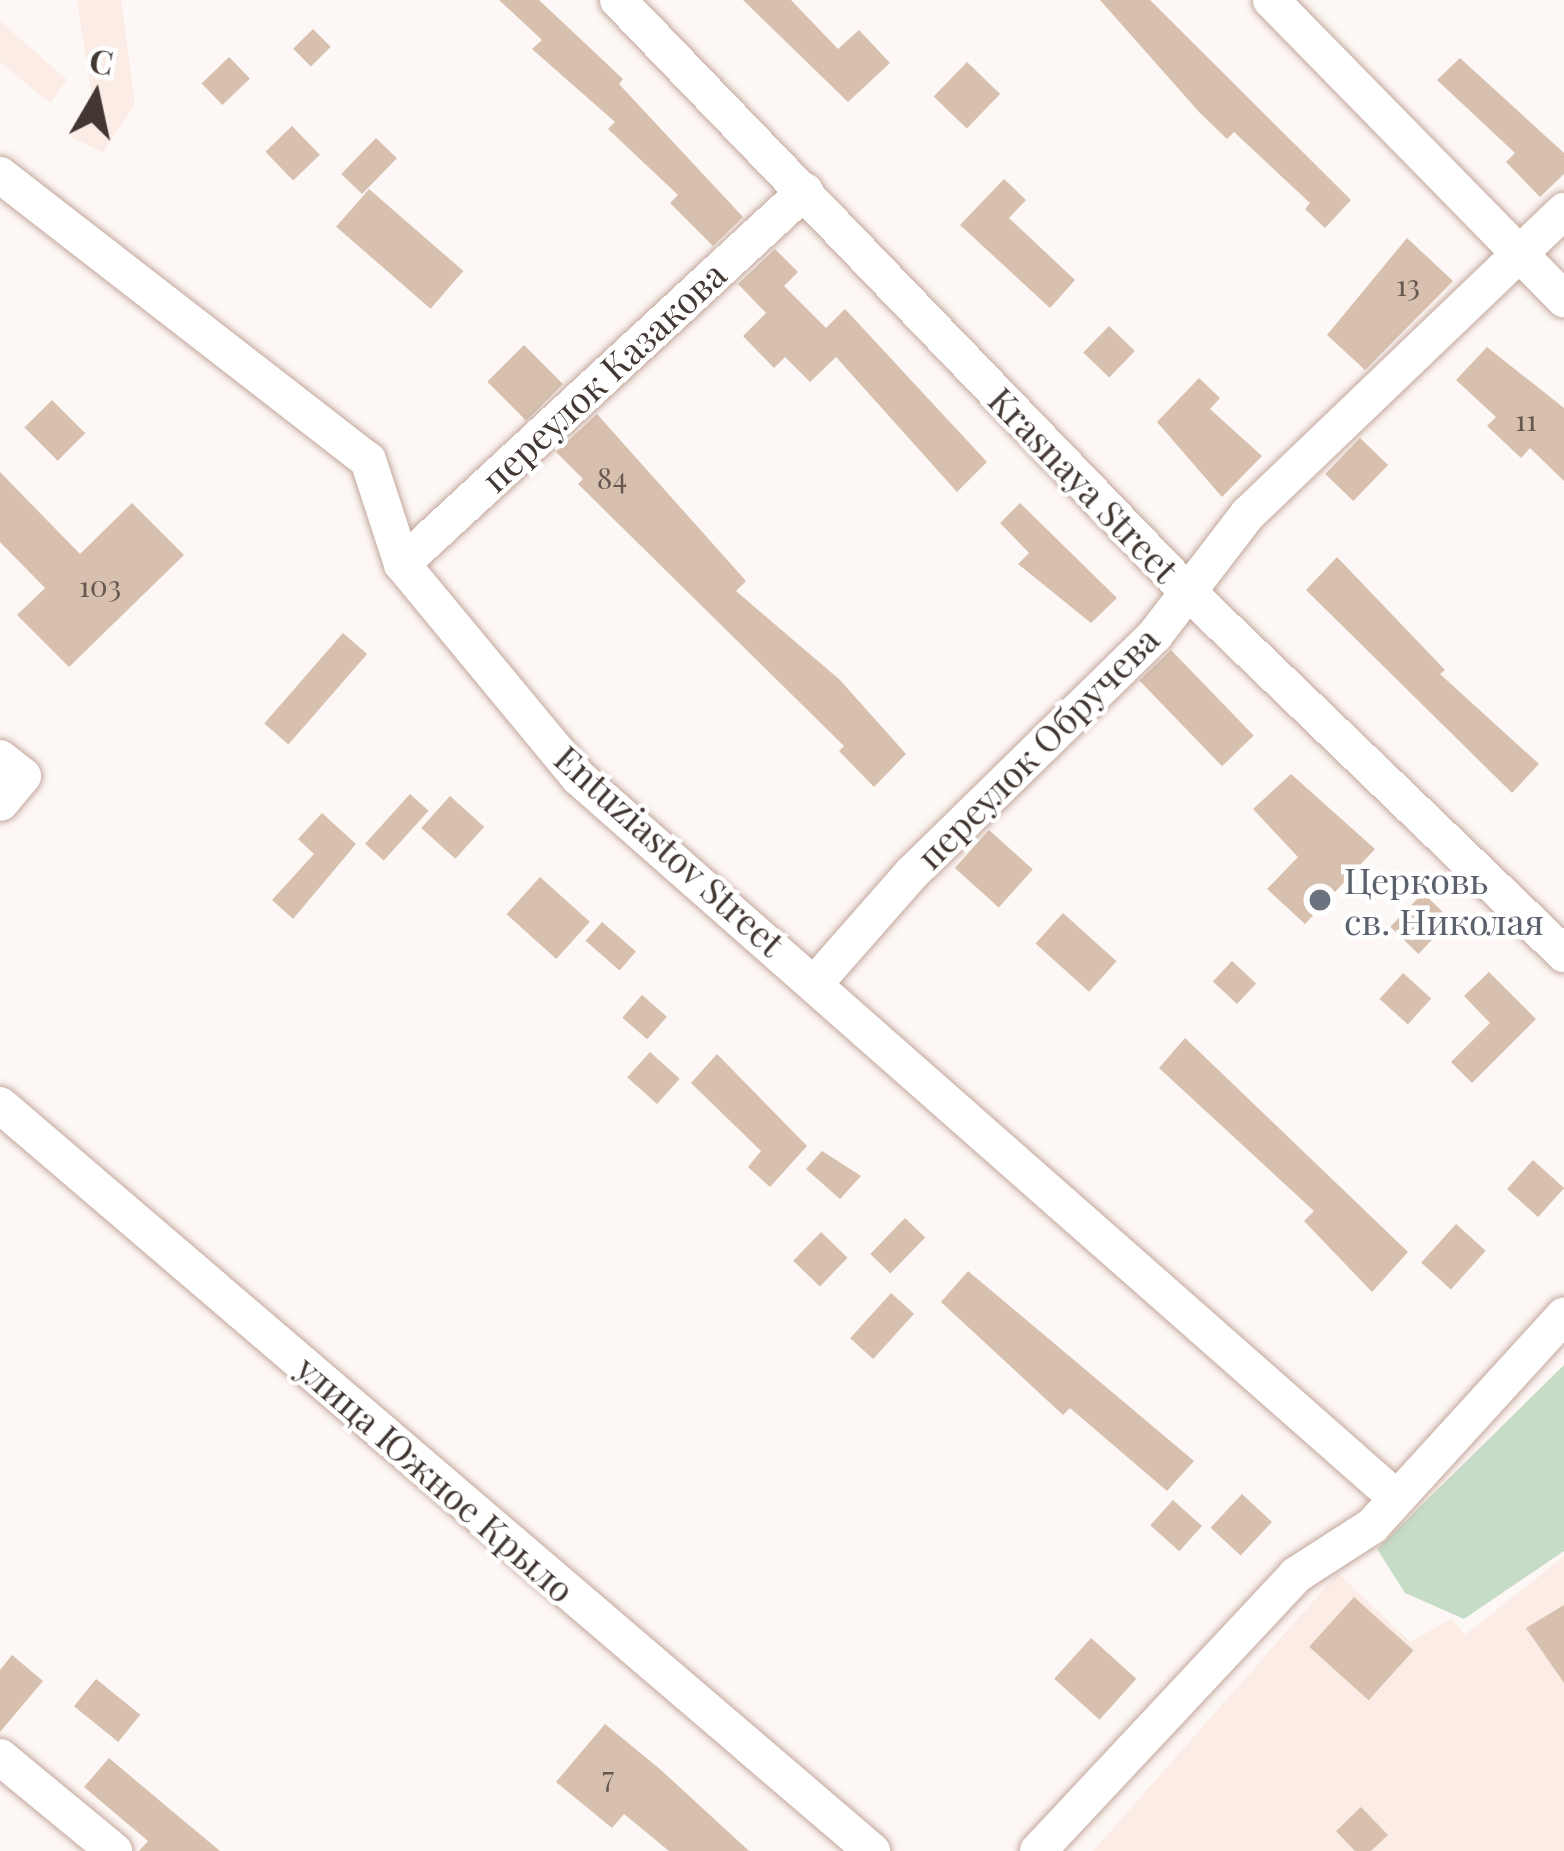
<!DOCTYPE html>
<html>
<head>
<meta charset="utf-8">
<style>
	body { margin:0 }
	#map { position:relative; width:1564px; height:1851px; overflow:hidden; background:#fdf7f5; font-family:"Playfair Display",serif }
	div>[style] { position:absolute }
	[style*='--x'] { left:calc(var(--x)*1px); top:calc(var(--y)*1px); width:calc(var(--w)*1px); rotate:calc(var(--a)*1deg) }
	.built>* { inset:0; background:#fbece6 }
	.green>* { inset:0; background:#c6dcc7 }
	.building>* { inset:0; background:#d7c0ae; transform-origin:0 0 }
	.roads { filter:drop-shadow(0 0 3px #c3a89d) drop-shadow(0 0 3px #c3a89d) }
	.minor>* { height:36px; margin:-18px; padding:0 18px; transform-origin:18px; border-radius:18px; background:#fff }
	.dots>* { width:33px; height:33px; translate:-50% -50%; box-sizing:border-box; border:6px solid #fff; border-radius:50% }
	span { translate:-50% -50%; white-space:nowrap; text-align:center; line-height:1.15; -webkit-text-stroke:9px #fff; paint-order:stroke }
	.number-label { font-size:30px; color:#675951 }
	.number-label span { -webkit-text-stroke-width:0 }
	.street-label { font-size:36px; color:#423732 }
	.worship-label { font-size:36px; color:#5b616d }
	.left { translate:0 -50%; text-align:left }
	.north { position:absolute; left:36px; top:36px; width:120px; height:120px; -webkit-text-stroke:9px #fff; paint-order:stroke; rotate:9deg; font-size:33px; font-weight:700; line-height:48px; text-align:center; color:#423732 }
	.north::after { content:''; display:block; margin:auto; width:42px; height:54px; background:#423732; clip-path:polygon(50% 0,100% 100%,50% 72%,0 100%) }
</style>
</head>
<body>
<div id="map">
	<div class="built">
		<div style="clip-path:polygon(77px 0,121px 0,135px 104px,103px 152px,70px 137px,93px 103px)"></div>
		<div style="clip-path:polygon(0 21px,67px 80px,50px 103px,0 62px)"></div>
		<div style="clip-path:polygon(1564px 1556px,1564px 1851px,1093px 1851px,1338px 1573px,1410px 1642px,1451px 1619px,1465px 1635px)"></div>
	</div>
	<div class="green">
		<div style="clip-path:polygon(1564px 1365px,1564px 1551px,1464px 1619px,1405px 1593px,1377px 1549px)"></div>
	</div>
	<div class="building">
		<div style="clip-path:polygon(499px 0,539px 0,623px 79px,619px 84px,743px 217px,713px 246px,670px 203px,678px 195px,608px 129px,615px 122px,532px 49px,542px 40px)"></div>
		<div style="clip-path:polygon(743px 0,791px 0,838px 49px,859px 30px,890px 63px,848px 102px)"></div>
		<div style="clip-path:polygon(1100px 0,1150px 0,1351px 200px,1325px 228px,1305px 209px,1310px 203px,1234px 132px,1227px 139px,1199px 112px)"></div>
		<div style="left:313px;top:29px;width:25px;height:28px;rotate:45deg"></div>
		<div style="left:229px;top:57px;width:30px;height:38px;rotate:46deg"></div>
		<div style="clip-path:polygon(1460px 58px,1564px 153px,1564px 174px,1540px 197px,1506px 162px,1515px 153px,1437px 80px)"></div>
		<div style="left:967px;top:62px;width:46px;height:48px;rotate:44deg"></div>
		<div style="left:292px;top:126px;width:40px;height:37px;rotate:46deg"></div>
		<div style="left:376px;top:138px;width:29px;height:50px;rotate:44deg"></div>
		<div style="clip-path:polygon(1004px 179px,1026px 200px,1009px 218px,1075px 280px,1050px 308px,960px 225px)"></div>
		<div style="left:369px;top:189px;width:125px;height:50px;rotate:41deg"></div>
		<div style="clip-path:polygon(1407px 238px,1453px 281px,1365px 370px,1327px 335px)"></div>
		<div style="clip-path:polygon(775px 249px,798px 272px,784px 286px,826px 328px,845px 309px,987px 462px,957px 492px,836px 357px,810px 382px,785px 357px,774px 368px,743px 336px,766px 313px,738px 284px)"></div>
		<div style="left:1109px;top:326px;width:36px;height:37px;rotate:44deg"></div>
		<div style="left:524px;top:345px;width:55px;height:52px;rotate:45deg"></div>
		<div style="clip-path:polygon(1487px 347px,1564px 408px,1564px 481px,1530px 448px,1521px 458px,1487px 426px,1496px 417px,1456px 380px)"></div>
		<div style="clip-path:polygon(1199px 378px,1220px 398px,1210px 409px,1262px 456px,1222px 497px,1157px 422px)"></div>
		<div style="left:52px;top:400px;width:47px;height:39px;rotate:45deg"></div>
		<div style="clip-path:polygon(597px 414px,746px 581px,736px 591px,840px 680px,906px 754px,874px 787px,839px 751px,844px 746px,578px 484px,583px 479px,556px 452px)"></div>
		<div style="left:1360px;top:438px;width:39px;height:50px;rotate:44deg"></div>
		<div style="clip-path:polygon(0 472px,80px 554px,132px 503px,184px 555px,69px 667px,17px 615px,45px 588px,0 542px)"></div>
		<div style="clip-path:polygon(1020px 503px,1117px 598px,1091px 623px,1018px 564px,1029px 553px,1000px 523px)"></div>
		<div style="clip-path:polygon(1337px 557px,1445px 670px,1440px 674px,1539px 764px,1512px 793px,1306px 590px)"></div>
		<div style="left:343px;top:633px;width:32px;height:120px;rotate:41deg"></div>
		<div style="left:1171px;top:650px;width:119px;height:44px;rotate:46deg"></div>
		<div style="clip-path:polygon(1291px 774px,1375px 849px,1305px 924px,1267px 889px,1298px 857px,1253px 809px)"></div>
		<div style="left:410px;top:794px;width:25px;height:67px;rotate:42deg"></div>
		<div style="left:450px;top:796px;width:46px;height:43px;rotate:42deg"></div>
		<div style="clip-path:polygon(322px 813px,356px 844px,293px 919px,272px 900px,314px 854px,298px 839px)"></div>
		<div style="left:989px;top:830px;width:59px;height:51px;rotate:42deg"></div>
		<div style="left:540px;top:877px;width:67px;height:50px;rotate:42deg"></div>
		<div style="left:1423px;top:893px;width:39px;height:47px;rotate:44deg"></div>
		<div style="left:1063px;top:913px;width:72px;height:41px;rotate:42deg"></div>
		<div style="left:602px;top:922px;width:45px;height:25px;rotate:41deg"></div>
		<div style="left:1232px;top:961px;width:33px;height:28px;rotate:43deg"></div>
		<div style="clip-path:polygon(1489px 972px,1536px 1019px,1472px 1083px,1451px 1062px,1490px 1023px,1464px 996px)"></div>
		<div style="left:1403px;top:973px;width:38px;height:35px;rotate:42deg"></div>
		<div style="left:642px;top:995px;width:33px;height:30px;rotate:41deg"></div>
		<div style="clip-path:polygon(1185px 1038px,1408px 1252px,1372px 1292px,1304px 1221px,1314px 1211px,1159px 1068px)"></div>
		<div style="left:650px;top:1052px;width:40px;height:34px;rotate:42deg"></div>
		<div style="clip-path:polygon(717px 1054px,807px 1146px,770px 1187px,748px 1167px,761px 1151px,691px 1083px)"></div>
		<div style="clip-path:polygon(822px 1151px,861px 1176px,840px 1199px,806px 1169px)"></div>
		<div style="left:1533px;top:1160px;width:42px;height:39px;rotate:42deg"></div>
		<div style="left:905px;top:1218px;width:28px;height:50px;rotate:44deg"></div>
		<div style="left:1456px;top:1224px;width:40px;height:52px;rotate:42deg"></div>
		<div style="left:821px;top:1232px;width:37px;height:40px;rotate:44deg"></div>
		<div style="clip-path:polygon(968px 1271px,1194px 1461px,1167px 1491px,1070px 1408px,1063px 1415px,941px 1302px)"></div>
		<div style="left:891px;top:1293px;width:31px;height:61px;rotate:42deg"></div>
		<div style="left:1242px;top:1494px;width:41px;height:46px;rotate:43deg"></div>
		<div style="left:1173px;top:1500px;width:39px;height:34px;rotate:42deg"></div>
		<div style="left:1354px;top:1597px;width:80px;height:67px;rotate:42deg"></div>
		<div style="clip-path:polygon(1564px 1605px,1564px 1683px,1526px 1628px)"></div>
		<div style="left:1091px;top:1638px;width:61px;height:55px;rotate:42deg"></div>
		<div style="clip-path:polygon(12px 1655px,43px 1681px,0 1732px,0 1670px)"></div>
		<div style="left:96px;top:1679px;width:57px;height:35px;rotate:39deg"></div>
		<div style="clip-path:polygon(605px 1724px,661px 1770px,749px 1851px,669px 1851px,624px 1814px,612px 1828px,556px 1782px)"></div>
		<div style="clip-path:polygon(109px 1758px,172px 1811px,220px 1851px,139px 1851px,148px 1841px,84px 1787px)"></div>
		<div style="clip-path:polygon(1361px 1807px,1388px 1835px,1371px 1851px,1355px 1851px,1336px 1831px)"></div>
	</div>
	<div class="roads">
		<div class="minor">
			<div style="--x:618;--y:0;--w:816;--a:46.09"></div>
			<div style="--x:1184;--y:588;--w:528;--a:43.92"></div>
			<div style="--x:1271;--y:0;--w:419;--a:45.6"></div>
			<div style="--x:0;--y:175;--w:465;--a:37.8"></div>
			<div style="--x:368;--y:460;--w:109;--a:71.9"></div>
			<div style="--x:402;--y:564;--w:276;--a:50.4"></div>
			<div style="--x:578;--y:777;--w:1086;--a:41.38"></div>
			<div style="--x:402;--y:564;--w:549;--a:-42.79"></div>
			<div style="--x:0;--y:758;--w:29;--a:38"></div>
			<div style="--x:23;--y:776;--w:35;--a:130"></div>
			<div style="--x:817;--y:981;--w:144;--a:-48.7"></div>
			<div style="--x:912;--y:873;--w:340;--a:-44.4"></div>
			<div style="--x:1155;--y:635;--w:153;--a:-52.5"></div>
			<div style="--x:1248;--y:514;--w:438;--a:-43.8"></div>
			<div style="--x:0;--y:1105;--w:1148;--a:40.55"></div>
			<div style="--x:0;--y:1757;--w:148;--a:39.5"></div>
			<div style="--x:1038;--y:1851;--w:378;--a:-46.9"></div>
			<div style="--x:1296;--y:1575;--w:90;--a:-32.8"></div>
			<div style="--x:1372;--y:1526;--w:285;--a:-47.6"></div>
		</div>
	</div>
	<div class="dots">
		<div style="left:1320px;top:900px;background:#6b7280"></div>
	</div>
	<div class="number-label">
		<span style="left:1408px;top:284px">13</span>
		<span style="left:1526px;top:419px">11</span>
		<span style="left:612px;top:477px">84</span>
		<span style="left:100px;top:585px">103</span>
		<span style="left:608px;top:1776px">7</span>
	</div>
	<div class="street-label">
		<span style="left:603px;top:376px;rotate:-43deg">переулок Казакова</span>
		<span style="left:1084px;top:484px;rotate:46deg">Krasnaya Street</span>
		<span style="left:1037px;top:747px;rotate:-45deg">переулок Обручева</span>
		<span style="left:670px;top:850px;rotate:42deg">Entuziastov Street</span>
		<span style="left:436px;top:1478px;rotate:41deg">улица Южное Крыло</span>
	</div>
	<div class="worship-label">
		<span class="left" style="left:1344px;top:900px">Церковь<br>св. Николая</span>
	</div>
	<div class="north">С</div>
</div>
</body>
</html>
